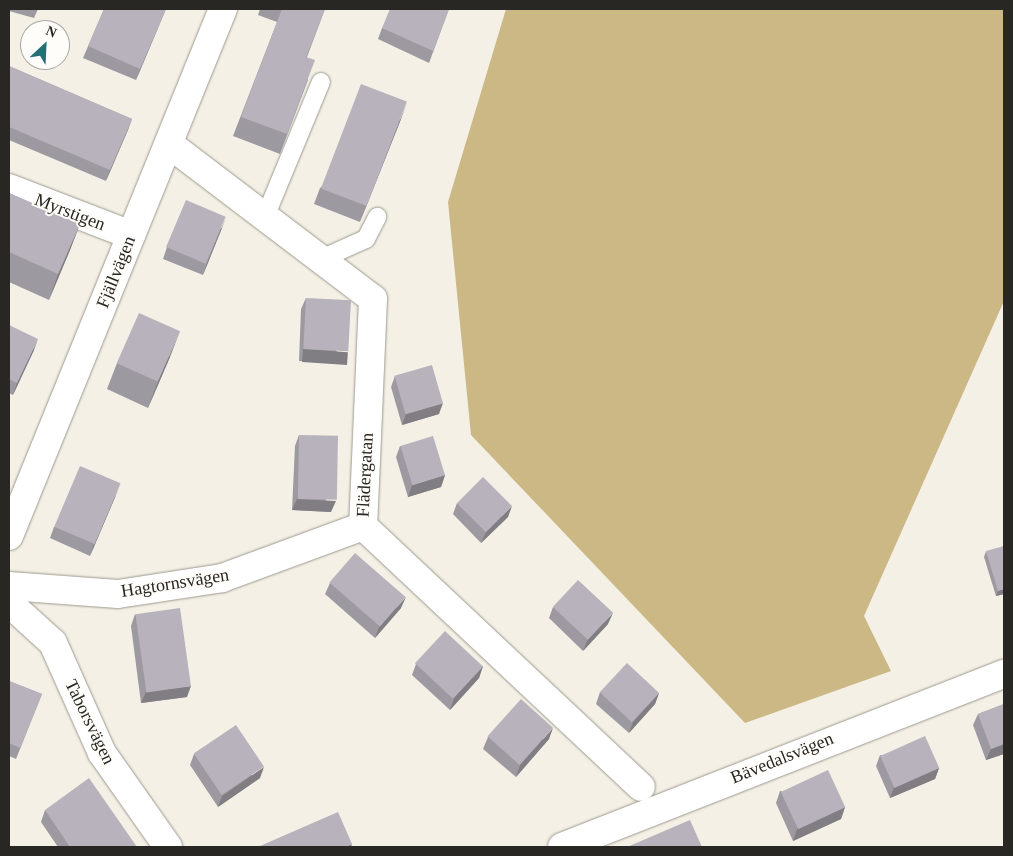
<!DOCTYPE html>
<html>
<head>
<meta charset="utf-8">
<style>
	body { margin:0 }
	#map { position:relative; width:1013px; height:856px; overflow:hidden; background:#f4f0e5; font-family:"Times New Roman",serif }
	div>[style] { position:absolute }
	[style*='--x'] { left:calc(var(--x)*1px); top:calc(var(--y)*1px); width:calc(var(--w)*1px); rotate:calc(var(--a)*1deg) }
	.forest>* { inset:0; background:#cbb885 }
	.roads { filter:drop-shadow(0 0 1px #9d998f) drop-shadow(0 0 1px #9d998f) }
	.service>* { height:18px; margin:-9px; padding:0 9px; transform-origin:9px; border-radius:9px; background:#fff }
	.minor>* { height:28px; margin:-14px; padding:0 14px; transform-origin:14px; border-radius:14px; background:#fff }
	.wall>* { inset:0; background:#9d99a1 }
	.shaded-wall>* { inset:0; background:#807d83; transform-origin:0 0 }
	.building>* { inset:0; background:#b7b2bb; transform-origin:0 0 }
	span { translate:-50% -50%; white-space:nowrap; text-align:center; line-height:1.15; -webkit-text-stroke:4px #fffdf9; paint-order:stroke }
	.street-label { font-size:18px; color:#282723 }
	.frame { position:absolute; inset:0; border:10px solid #282723; pointer-events:none }
	.north { position:absolute; left:20px; top:20px; width:50px; height:50px; box-sizing:border-box; background:#fffdf9; border:1px solid #a9a7a3; border-radius:50%; rotate:25deg; font-size:14px; font-weight:700; line-height:20px; text-align:center; color:#282723 }
	.north::after { content:''; display:block; margin:auto; width:18px; height:22px; background:#257075; clip-path:polygon(50% 0,100% 100%,50% 72%,0 100%) }
</style>
</head>
<body>
<div id="map">
	<div class="forest">
		<div style="clip-path:polygon(506px 9px,1004px 9px,1004px 301px,864px 616px,891px 671px,745px 723px,471px 435px,448px 202px)"></div>
	</div>
	<div class="roads">
		<div class="service">
			<div style="--x:265;--y:217;--w:146;--a:-67.5"></div>
			<div style="--x:321;--y:259;--w:49;--a:-24"></div>
			<div style="--x:366;--y:239;--w:25;--a:-63"></div>
		</div>
		<div class="minor">
			<div style="--x:169;--y:144;--w:256;--a:37.2"></div>
			<div style="--x:373;--y:299;--w:227;--a:92.5"></div>
			<div style="--x:363;--y:526;--w:381;--a:43.2"></div>
			<div style="--x:9;--y:188;--w:131;--a:21.1"></div>
			<div style="--x:9;--y:536;--w:569;--a:-67.9"></div>
			<div style="--x:9;--y:586;--w:109;--a:4.2"></div>
			<div style="--x:118;--y:594;--w:105;--a:-8.7"></div>
			<div style="--x:222;--y:578;--w:150;--a:-20.2"></div>
			<div style="--x:9;--y:603;--w:59;--a:42.3"></div>
			<div style="--x:53;--y:643;--w:120;--a:66"></div>
			<div style="--x:102;--y:753;--w:115;--a:54.9"></div>
			<div style="--x:562;--y:847;--w:475;--a:-21.4"></div>
		</div>
	</div>
	<div class="wall">
		<div style="clip-path:polygon(9px 9px,38px 9px,34px 18px,9px 11px)"></div>
		<div style="clip-path:polygon(104px 9px,166px 9px,136px 80px,83px 58px)"></div>
		<div style="clip-path:polygon(260px 9px,325px 9px,307px 57px,308px 80px,280px 154px,233px 136px,277px 22px,258px 15px)"></div>
		<div style="clip-path:polygon(449px 9px,429px 63px,378px 39px,382px 28px)"></div>
		<div style="clip-path:polygon(9px 66px,132px 119px,106px 181px,9px 140px)"></div>
		<div style="clip-path:polygon(401px 119px,360px 222px,314px 204px,320px 188px)"></div>
		<div style="clip-path:polygon(9px 193px,80px 224px,70px 250px,49px 300px,9px 282px)"></div>
		<div style="clip-path:polygon(222px 228px,203px 275px,163px 259px,167px 247px)"></div>
		<div style="clip-path:polygon(306px 298px,344px 364px,299px 361px,301px 309px)"></div>
		<div style="clip-path:polygon(9px 325px,34px 350px,13px 395px,9px 393px)"></div>
		<div style="clip-path:polygon(170px 357px,148px 408px,107px 389px,117px 363px)"></div>
		<div style="clip-path:polygon(395px 376px,439px 414px,402px 425px,391px 387px)"></div>
		<div style="clip-path:polygon(299px 435px,331px 512px,292px 510px,295px 446px)"></div>
		<div style="clip-path:polygon(400px 446px,445px 475px,441px 487px,408px 497px,396px 457px)"></div>
		<div style="clip-path:polygon(116px 495px,90px 556px,50px 538px,54px 527px)"></div>
		<div style="clip-path:polygon(457px 503px,508px 517px,481px 543px,453px 514px)"></div>
		<div style="clip-path:polygon(986px 551px,1004px 594px,996px 596px,984px 557px)"></div>
		<div style="clip-path:polygon(330px 583px,401px 608px,375px 638px,325px 594px)"></div>
		<div style="clip-path:polygon(553px 607px,608px 624px,583px 651px,549px 618px)"></div>
		<div style="clip-path:polygon(135px 614px,187px 697px,141px 703px,131px 626px)"></div>
		<div style="clip-path:polygon(416px 664px,483px 666px,479px 678px,450px 710px,412px 675px)"></div>
		<div style="clip-path:polygon(9px 681px,42px 694px,16px 759px,9px 756px)"></div>
		<div style="clip-path:polygon(600px 692px,659px 693px,655px 704px,629px 733px,596px 704px)"></div>
		<div style="clip-path:polygon(1004px 704px,1004px 754px,986px 760px,973px 725px,978px 714px)"></div>
		<div style="clip-path:polygon(488px 737px,549px 739px,516px 777px,483px 749px)"></div>
		<div style="clip-path:polygon(194px 754px,260px 778px,218px 807px,190px 765px)"></div>
		<div style="clip-path:polygon(880px 755px,939px 768px,935px 779px,890px 798px,876px 766px)"></div>
		<div style="clip-path:polygon(780px 791px,845px 807px,841px 819px,793px 841px,776px 803px)"></div>
		<div style="clip-path:polygon(45px 810px,137px 847px,58px 847px,41px 822px)"></div>
	</div>
	<div class="shaded-wall">
		<div style="clip-path:polygon(166px 9px,136px 80px,140px 69px)"></div>
		<div style="clip-path:polygon(407px 102px,401px 119px,360px 222px,366px 206px)"></div>
		<div style="clip-path:polygon(132px 119px,128px 130px,106px 181px,110px 170px)"></div>
		<div style="clip-path:polygon(226px 217px,222px 228px,203px 275px,207px 263px)"></div>
		<div style="clip-path:polygon(80px 224px,70px 250px,49px 300px,58px 274px)"></div>
		<div style="clip-path:polygon(180px 331px,170px 357px,148px 408px,158px 381px)"></div>
		<div style="clip-path:polygon(38px 339px,34px 350px,13px 395px,17px 383px)"></div>
		<div style="left:303px;top:349px;width:45px;height:13px;rotate:4deg"></div>
		<div style="clip-path:polygon(443px 403px,439px 414px,402px 425px,406px 414px)"></div>
		<div style="clip-path:polygon(445px 475px,441px 487px,408px 497px,412px 485px)"></div>
		<div style="clip-path:polygon(121px 483px,116px 495px,90px 556px,94px 544px)"></div>
		<div style="clip-path:polygon(297px 499px,336px 501px,331px 512px,292px 510px)"></div>
		<div style="clip-path:polygon(512px 506px,508px 517px,481px 543px,486px 532px)"></div>
		<div style="clip-path:polygon(1004px 589px,1004px 594px,996px 596px,998px 591px)"></div>
		<div style="clip-path:polygon(406px 597px,401px 608px,375px 638px,379px 627px)"></div>
		<div style="clip-path:polygon(613px 613px,608px 624px,583px 651px,588px 639px)"></div>
		<div style="clip-path:polygon(483px 666px,479px 678px,450px 710px,454px 698px)"></div>
		<div style="clip-path:polygon(191px 686px,187px 697px,141px 703px,146px 692px)"></div>
		<div style="clip-path:polygon(659px 693px,655px 704px,629px 733px,633px 722px)"></div>
		<div style="clip-path:polygon(553px 728px,549px 739px,516px 777px,520px 765px)"></div>
		<div style="clip-path:polygon(1004px 744px,1004px 754px,986px 760px,991px 749px)"></div>
		<div style="clip-path:polygon(264px 767px,260px 778px,218px 807px,222px 796px)"></div>
		<div style="clip-path:polygon(939px 768px,935px 779px,890px 798px,894px 787px)"></div>
		<div style="clip-path:polygon(845px 807px,841px 819px,793px 841px,797px 829px)"></div>
		<div style="clip-path:polygon(352px 844px,351px 847px,345px 847px)"></div>
	</div>
	<div class="building">
		<div style="clip-path:polygon(104px 9px,166px 9px,140px 69px,88px 46px)"></div>
		<div style="clip-path:polygon(282px 9px,325px 9px,306px 57px,315px 60px,287px 134px,241px 117px)"></div>
		<div style="clip-path:polygon(390px 9px,449px 9px,433px 51px,382px 28px)"></div>
		<div style="clip-path:polygon(9px 66px,132px 119px,110px 170px,9px 127px)"></div>
		<div style="left:361px;top:84px;width:49px;height:112px;rotate:21deg"></div>
		<div style="clip-path:polygon(9px 193px,80px 224px,58px 274px,9px 252px)"></div>
		<div style="left:186px;top:200px;width:43px;height:51px;rotate:23deg"></div>
		<div style="left:306px;top:298px;width:45px;height:51px;rotate:3deg"></div>
		<div style="left:139px;top:313px;width:45px;height:55px;rotate:24deg"></div>
		<div style="clip-path:polygon(9px 325px,38px 339px,17px 383px,9px 379px)"></div>
		<div style="left:432px;top:365px;width:40px;height:39px;rotate:74deg"></div>
		<div style="left:299px;top:435px;width:39px;height:64px;rotate:1deg"></div>
		<div style="left:433px;top:436px;width:41px;height:34px;rotate:73deg"></div>
		<div style="left:80px;top:466px;width:44px;height:66px;rotate:23deg"></div>
		<div style="left:483px;top:477px;width:41px;height:37px;rotate:45deg"></div>
		<div style="clip-path:polygon(1004px 546px,1004px 589px,998px 591px,986px 551px)"></div>
		<div style="left:355px;top:553px;width:67px;height:39px;rotate:41deg"></div>
		<div style="left:578px;top:580px;width:48px;height:37px;rotate:43deg"></div>
		<div style="left:180px;top:608px;width:79px;height:45px;rotate:82deg"></div>
		<div style="left:445px;top:631px;width:52px;height:44px;rotate:43deg"></div>
		<div style="left:627px;top:663px;width:44px;height:40px;rotate:43deg"></div>
		<div style="clip-path:polygon(9px 681px,42px 694px,20px 748px,9px 743px)"></div>
		<div style="left:521px;top:699px;width:43px;height:50px;rotate:42deg"></div>
		<div style="clip-path:polygon(1004px 704px,1004px 744px,991px 749px,978px 714px)"></div>
		<div style="left:236px;top:725px;width:50px;height:51px;rotate:56deg"></div>
		<div style="left:925px;top:736px;width:35px;height:49px;rotate:66deg"></div>
		<div style="left:828px;top:770px;width:41px;height:52px;rotate:65deg"></div>
		<div style="clip-path:polygon(89px 778px,137px 847px,70px 847px,45px 810px)"></div>
		<div style="clip-path:polygon(338px 812px,352px 844px,345px 847px,261px 847px,260px 846px)"></div>
		<div style="clip-path:polygon(690px 820px,702px 847px,627px 847px)"></div>
	</div>
	<div class="street-label">
		<span style="left:70px;top:212px;rotate:21deg">Myrstigen</span>
		<span style="left:116px;top:272px;rotate:-68deg">Fjällvägen</span>
		<span style="left:365px;top:475px;rotate:-87deg">Flädergatan</span>
		<span style="left:175px;top:583px;rotate:-9deg">Hagtornsvägen</span>
		<span style="left:90px;top:722px;rotate:64deg">Taborsvägen</span>
		<span style="left:782px;top:758px;rotate:-22deg">Bävedalsvägen</span>
	</div>
	<div class="frame"></div>
	<div class="north">N</div>
</div>
</body>
</html>
